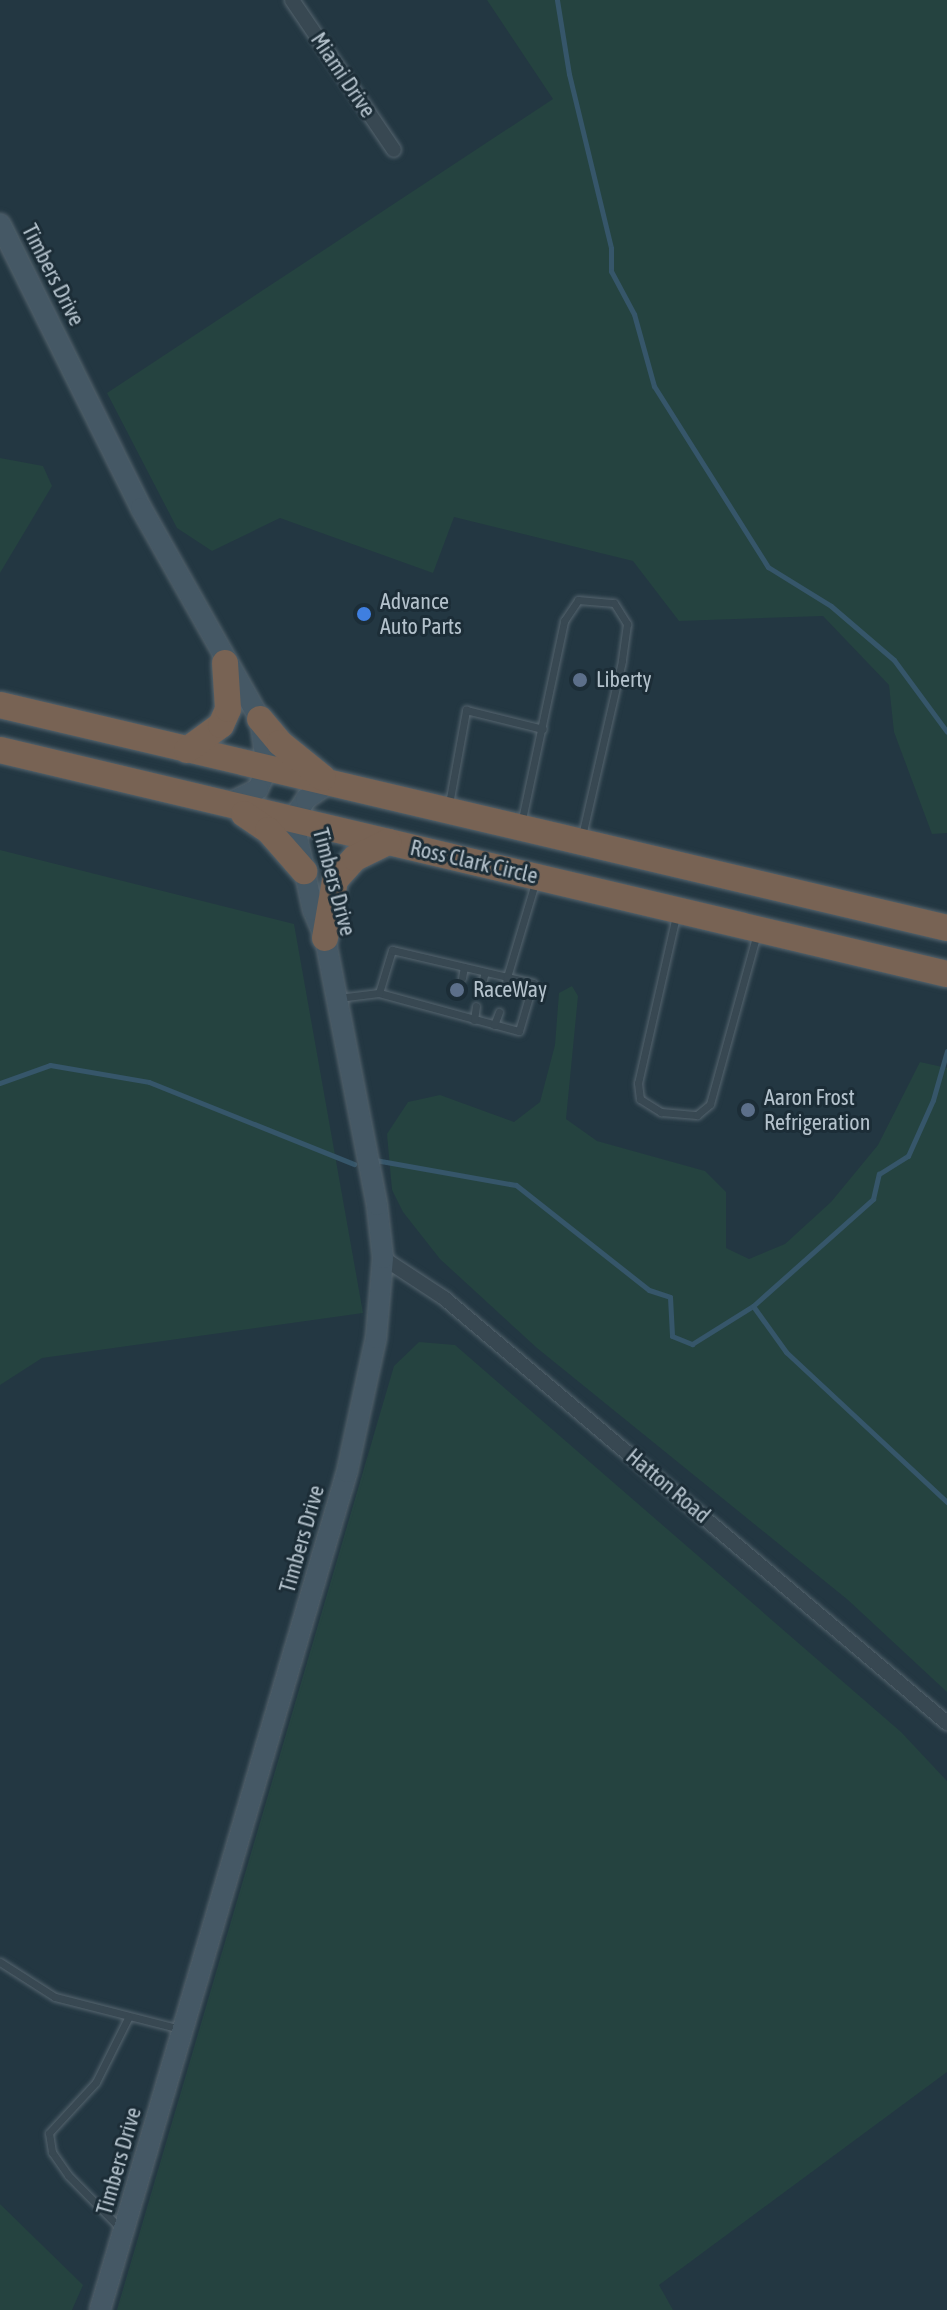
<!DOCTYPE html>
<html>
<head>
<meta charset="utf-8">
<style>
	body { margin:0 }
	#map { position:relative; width:947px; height:2310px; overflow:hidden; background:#233742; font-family:"Asap Condensed",sans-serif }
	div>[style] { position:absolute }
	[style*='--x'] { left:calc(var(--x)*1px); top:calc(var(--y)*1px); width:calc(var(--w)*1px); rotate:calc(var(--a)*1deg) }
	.green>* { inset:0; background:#254340 }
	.stream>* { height:5px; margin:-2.5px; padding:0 2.5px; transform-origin:2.5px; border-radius:2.5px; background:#36566a }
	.roads { filter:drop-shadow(0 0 2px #56656f) drop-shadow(0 0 2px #56656f) }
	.lane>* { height:7px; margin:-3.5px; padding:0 3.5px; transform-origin:3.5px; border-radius:3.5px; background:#384852 }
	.street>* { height:14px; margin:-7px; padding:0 7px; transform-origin:7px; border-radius:7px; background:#384852 }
	.secondary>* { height:20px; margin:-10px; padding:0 10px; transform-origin:10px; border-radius:10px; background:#455865 }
	.highway>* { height:26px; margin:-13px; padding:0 13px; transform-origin:13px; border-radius:13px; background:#786354 }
	.dots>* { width:22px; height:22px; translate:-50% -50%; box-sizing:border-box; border:4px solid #1c2d37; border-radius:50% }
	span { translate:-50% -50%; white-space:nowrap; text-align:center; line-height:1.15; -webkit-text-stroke:6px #1c2d37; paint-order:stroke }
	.street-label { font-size:22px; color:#b4c2cc }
	.poi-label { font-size:22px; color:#b4c2cc }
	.left { translate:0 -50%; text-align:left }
</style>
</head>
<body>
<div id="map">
	<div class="green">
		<div style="clip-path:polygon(487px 0,947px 0,947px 833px,932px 834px,894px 732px,889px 685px,823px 616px,679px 621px,633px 561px,454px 517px,433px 573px,280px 518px,212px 551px,177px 528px,107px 393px,553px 99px)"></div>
		<div style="clip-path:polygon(0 458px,43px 466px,52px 486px,0 573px)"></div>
		<div style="clip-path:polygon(0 850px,294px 924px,363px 1313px,42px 1358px,0 1385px)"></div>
		<div style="clip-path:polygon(572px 986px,578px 996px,566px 1119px,597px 1141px,705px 1171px,726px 1192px,726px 1248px,749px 1259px,785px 1244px,831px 1202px,878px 1145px,920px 1062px,947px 1068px,947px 1692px,848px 1600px,537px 1348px,440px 1259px,403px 1212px,392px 1190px,387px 1134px,408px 1102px,440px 1095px,514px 1122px,540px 1102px,555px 1045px,559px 993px)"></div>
		<div style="clip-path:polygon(419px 1342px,455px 1345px,901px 1732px,947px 1781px,947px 2072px,659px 2285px,673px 2310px,117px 2310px,394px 1366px)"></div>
		<div style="clip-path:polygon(0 2204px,83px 2285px,72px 2310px,0 2310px)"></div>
	</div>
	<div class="stream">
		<div style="--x:557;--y:0;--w:75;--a:80.8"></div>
		<div style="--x:569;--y:74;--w:179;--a:76.4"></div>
		<div style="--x:611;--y:248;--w:23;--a:90"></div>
		<div style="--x:611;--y:271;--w:49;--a:61.9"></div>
		<div style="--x:634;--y:314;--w:75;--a:74.5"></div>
		<div style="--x:654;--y:386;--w:214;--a:57.8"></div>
		<div style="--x:768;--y:567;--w:74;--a:31.8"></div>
		<div style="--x:831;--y:606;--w:83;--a:40.6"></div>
		<div style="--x:894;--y:660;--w:89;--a:53.6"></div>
		<div style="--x:0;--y:1083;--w:53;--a:-19.8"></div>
		<div style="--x:50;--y:1065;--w:100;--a:9.7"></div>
		<div style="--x:149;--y:1082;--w:221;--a:21.8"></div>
		<div style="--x:375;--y:1160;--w:143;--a:10.1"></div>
		<div style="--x:516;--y:1185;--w:169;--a:38.3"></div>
		<div style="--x:649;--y:1290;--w:22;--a:18"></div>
		<div style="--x:670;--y:1297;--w:39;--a:87"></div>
		<div style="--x:672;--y:1336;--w:22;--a:22"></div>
		<div style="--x:692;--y:1344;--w:72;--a:-31.9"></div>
		<div style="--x:753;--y:1306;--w:161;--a:-41.7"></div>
		<div style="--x:873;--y:1199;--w:26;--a:-77"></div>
		<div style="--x:879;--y:1174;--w:34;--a:-32"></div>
		<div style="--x:908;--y:1156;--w:61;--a:-65.9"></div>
		<div style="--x:933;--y:1100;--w:51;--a:-74.1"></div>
		<div style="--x:753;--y:1306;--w:57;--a:54.3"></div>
		<div style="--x:786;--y:1352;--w:220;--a:43"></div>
	</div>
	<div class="roads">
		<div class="lane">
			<div style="--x:449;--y:804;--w:96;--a:-79.7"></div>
			<div style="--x:466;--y:710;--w:79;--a:13.9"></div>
			<div style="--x:521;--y:824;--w:208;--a:-78"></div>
			<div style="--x:564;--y:621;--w:25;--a:-56"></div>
			<div style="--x:578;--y:600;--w:36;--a:5"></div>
			<div style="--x:614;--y:603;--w:25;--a:58"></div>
			<div style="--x:627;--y:624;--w:37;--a:98"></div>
			<div style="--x:622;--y:661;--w:180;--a:102.9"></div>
			<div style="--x:676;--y:916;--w:171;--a:102.8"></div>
			<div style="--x:638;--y:1083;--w:16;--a:83"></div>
			<div style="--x:640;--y:1099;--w:25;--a:32"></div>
			<div style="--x:661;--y:1112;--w:36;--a:5"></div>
			<div style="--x:697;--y:1115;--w:17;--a:-40"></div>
			<div style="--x:710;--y:1104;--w:177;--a:-74.6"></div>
			<div style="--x:462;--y:978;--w:11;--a:-80"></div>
			<div style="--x:482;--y:983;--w:11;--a:-75"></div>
			<div style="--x:379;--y:993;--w:145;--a:15.2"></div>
			<div style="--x:519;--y:1031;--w:50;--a:-73.7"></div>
			<div style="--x:533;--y:983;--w:27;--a:-167"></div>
			<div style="--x:507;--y:977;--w:12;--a:99"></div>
			<div style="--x:338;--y:998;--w:41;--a:-7"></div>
			<div style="--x:379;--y:993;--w:45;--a:-73.2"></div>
			<div style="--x:392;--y:950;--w:118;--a:13.2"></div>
			<div style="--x:507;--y:977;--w:98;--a:-73.4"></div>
			<div style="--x:474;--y:1020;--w:14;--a:-82"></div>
			<div style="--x:494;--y:1025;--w:14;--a:-69"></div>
			<div style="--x:0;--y:1962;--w:65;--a:32.5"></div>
			<div style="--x:55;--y:1997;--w:130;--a:14.3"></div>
			<div style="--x:120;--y:2228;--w:74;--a:-134.5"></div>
			<div style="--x:68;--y:2175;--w:28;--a:-125"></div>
			<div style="--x:52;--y:2152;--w:19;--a:-99"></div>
			<div style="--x:49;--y:2133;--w:69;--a:-47.3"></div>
			<div style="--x:96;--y:2082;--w:72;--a:-63.4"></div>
		</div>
		<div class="street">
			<div style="--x:292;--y:0;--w:181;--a:55.8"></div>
			<div style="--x:383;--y:1258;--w:73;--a:33.3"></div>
			<div style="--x:444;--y:1298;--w:659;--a:40.2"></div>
		</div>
		<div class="secondary">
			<div style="--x:0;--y:224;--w:317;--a:63.6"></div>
			<div style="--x:141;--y:508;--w:242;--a:60.6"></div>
			<div style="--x:260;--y:719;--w:49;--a:81.9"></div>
			<div style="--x:267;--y:768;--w:23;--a:113"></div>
			<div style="--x:258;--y:789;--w:34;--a:154"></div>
			<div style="--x:100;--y:2310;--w:874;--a:-73.58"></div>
			<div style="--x:347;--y:1472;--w:137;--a:-77.8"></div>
			<div style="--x:376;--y:1338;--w:80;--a:-85"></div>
			<div style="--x:383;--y:1258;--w:53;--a:-96.5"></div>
			<div style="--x:377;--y:1205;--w:272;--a:-101"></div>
			<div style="--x:325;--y:938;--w:30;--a:-113"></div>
			<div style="--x:313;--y:910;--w:93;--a:-102.4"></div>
			<div style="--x:293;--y:819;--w:24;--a:-57"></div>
			<div style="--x:306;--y:799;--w:28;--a:-35"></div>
		</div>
		<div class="highway">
			<div style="--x:0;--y:705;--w:973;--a:13.25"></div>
			<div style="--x:260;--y:719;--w:31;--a:50"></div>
			<div style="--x:280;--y:743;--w:55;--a:39.1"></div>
			<div style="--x:0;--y:750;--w:973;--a:13.31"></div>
			<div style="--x:187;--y:750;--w:42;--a:-36.3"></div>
			<div style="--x:221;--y:725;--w:17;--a:-66"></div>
			<div style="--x:228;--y:709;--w:46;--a:-93.7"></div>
			<div style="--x:244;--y:814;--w:29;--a:34"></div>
			<div style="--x:268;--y:830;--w:55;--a:48.7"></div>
			<div style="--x:325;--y:938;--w:59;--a:-80.2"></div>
			<div style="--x:335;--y:880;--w:30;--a:-48"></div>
			<div style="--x:355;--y:858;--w:37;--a:-26"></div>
		</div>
	</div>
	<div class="dots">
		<div style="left:364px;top:614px;background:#3f7fe0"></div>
		<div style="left:580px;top:680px;background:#5c6f8a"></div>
		<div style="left:457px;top:990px;background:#5c6f8a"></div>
		<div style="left:748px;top:1110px;background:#5c6f8a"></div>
	</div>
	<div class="street-label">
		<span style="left:343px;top:75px;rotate:56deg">Miami Drive</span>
		<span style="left:53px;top:275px;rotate:63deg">Timbers Drive</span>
		<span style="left:474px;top:862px;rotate:13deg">Ross Clark Circle</span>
		<span style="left:334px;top:882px;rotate:75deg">Timbers Drive</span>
		<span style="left:668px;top:1486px;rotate:40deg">Hatton Road</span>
		<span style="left:302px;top:1539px;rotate:-74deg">Timbers Drive</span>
		<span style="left:119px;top:2161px;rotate:-74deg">Timbers Drive</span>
	</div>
	<div class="poi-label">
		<span class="left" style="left:380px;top:614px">Advance<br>Auto Parts</span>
		<span class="left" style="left:596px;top:680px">Liberty</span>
		<span class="left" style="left:473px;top:990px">RaceWay</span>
		<span class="left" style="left:764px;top:1110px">Aaron Frost<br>Refrigeration</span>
	</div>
</div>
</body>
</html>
